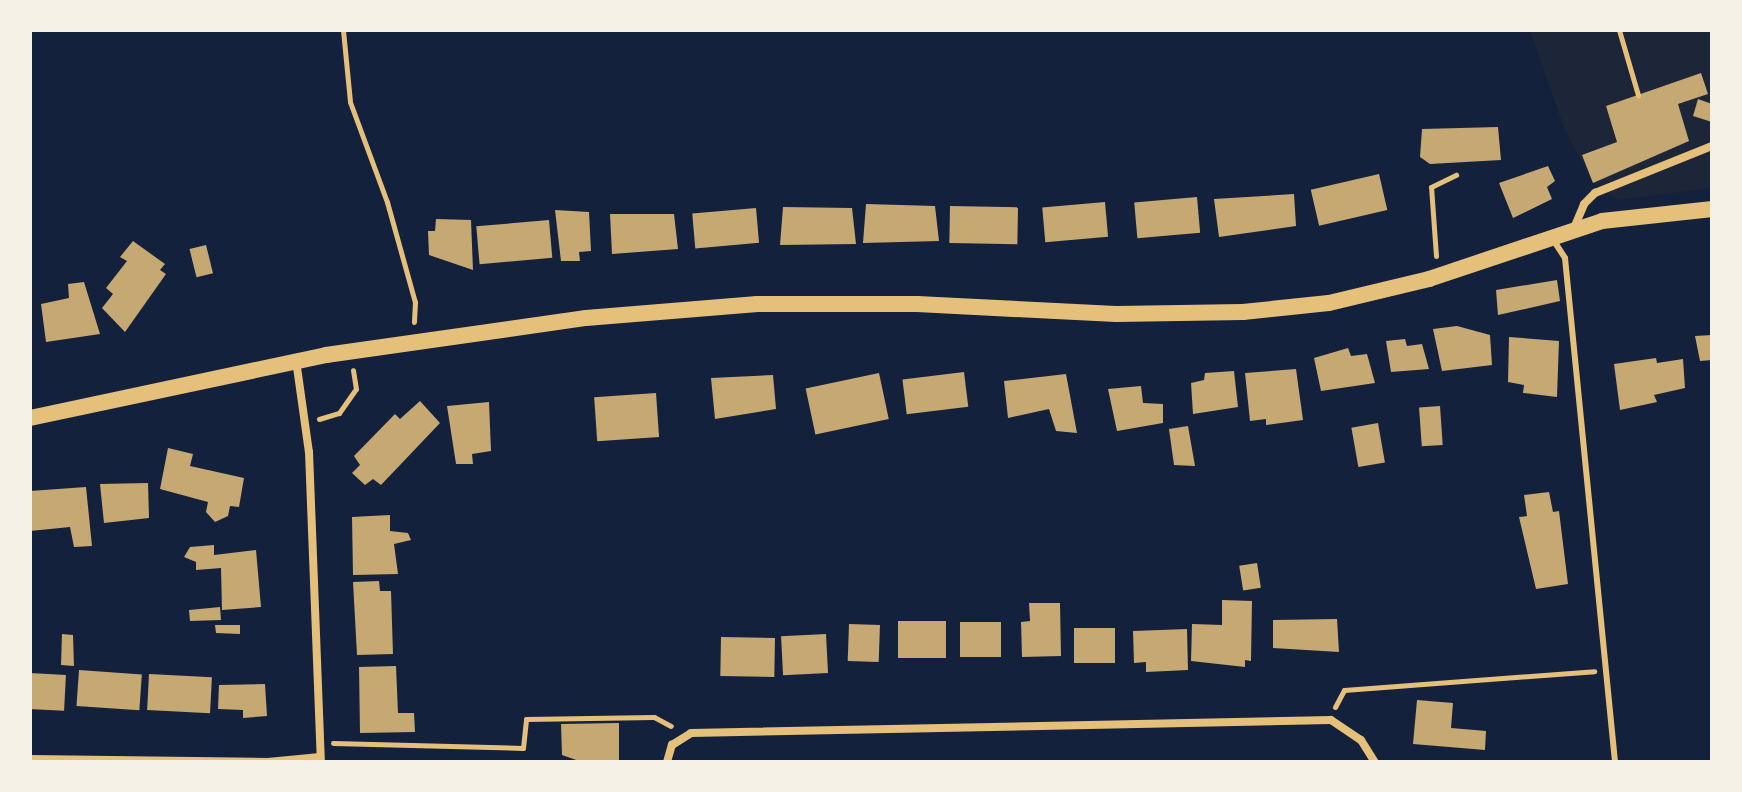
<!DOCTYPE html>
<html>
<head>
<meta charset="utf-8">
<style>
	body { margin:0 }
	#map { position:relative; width:1742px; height:792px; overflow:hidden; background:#14213d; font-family:"Fira Sans Condensed",sans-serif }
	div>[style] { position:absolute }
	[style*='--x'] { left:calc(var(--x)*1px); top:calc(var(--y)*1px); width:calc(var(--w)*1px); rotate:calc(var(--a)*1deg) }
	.green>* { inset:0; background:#1d2539 }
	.building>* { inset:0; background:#c6a872; transform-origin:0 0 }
	.path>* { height:5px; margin:-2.5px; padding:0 2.5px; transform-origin:2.5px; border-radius:2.5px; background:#e5c07b }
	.service>* { height:6px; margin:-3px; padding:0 3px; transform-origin:3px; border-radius:3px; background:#e5c07b }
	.minor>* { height:8px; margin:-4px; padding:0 4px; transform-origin:4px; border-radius:4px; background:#e5c07b }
	.secondary>* { height:16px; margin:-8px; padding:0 8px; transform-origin:8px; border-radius:8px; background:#e5c07b }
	span { translate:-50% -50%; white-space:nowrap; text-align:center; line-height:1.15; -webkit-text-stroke:8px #f6f1e7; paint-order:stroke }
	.frame { position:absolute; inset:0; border:32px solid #f6f1e7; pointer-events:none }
</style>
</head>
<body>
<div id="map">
	<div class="green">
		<div style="clip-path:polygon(1530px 30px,1712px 30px,1712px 188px,1617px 200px,1593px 183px,1564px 128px)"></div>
	</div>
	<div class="building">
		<div style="clip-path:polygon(1701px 73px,1708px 94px,1678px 104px,1689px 141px,1593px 183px,1582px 155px,1617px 142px,1606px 106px)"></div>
		<div style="clip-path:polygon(1698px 99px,1712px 104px,1712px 122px,1693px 116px)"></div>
		<div style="clip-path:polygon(1498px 127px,1501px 160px,1430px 164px,1420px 157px,1422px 129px)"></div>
		<div style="clip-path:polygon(1548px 166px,1555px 181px,1547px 187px,1552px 199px,1513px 218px,1499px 183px)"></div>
		<div style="left:1379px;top:174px;width:37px;height:70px;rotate:77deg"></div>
		<div style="clip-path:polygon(1294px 194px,1296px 226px,1219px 237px,1214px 199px)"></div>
		<div style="left:1197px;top:197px;width:36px;height:63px;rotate:85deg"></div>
		<div style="left:1105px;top:202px;width:35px;height:63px;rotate:85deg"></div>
		<div style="clip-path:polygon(866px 204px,935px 206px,939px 241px,863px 243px)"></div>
		<div style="left:950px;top:206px;width:68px;height:37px;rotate:1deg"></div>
		<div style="clip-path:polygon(783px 207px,852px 208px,856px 244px,780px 245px)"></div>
		<div style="left:756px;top:208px;width:35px;height:64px;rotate:85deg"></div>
		<div style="clip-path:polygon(555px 210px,589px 212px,591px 251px,579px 252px,580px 261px,561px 261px)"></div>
		<div style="clip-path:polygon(610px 214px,674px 214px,678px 249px,612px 254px)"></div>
		<div style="clip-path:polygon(436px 219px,471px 220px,473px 270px,429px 255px,428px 231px,435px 231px)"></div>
		<div style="left:549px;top:220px;width:38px;height:73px;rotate:85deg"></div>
		<div style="clip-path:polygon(133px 241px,165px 264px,160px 270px,166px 274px,125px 332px,102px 308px,113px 294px,106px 288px,127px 261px,120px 257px)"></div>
		<div style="left:206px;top:245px;width:29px;height:17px;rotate:76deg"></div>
		<div style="clip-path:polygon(1557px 280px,1560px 301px,1498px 315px,1496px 290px)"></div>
		<div style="clip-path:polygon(84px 282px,100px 334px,46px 342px,41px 304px,69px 298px,68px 284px)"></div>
		<div style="clip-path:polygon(1457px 326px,1490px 335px,1492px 365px,1442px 371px,1433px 329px)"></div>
		<div style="clip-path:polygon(1712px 335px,1712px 360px,1700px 361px,1695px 336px)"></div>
		<div style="clip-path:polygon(1509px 337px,1559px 341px,1557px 397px,1523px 393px,1524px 385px,1508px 382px)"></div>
		<div style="clip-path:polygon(1405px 339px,1407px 346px,1422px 344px,1429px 369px,1391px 372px,1386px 341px)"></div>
		<div style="clip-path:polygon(1348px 348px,1351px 356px,1367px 354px,1375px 383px,1321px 391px,1314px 358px)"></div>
		<div style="clip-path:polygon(1656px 358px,1657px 363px,1683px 359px,1685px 388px,1654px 395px,1657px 402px,1620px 410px,1614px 364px)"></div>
		<div style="clip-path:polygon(1296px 369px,1303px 420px,1266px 425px,1266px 419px,1250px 421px,1245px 373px)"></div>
		<div style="clip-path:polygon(1234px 371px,1238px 407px,1193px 414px,1191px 383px,1204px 380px,1205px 373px)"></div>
		<div style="left:964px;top:372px;width:35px;height:62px;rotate:83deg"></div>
		<div style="left:879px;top:373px;width:47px;height:75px;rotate:78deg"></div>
		<div style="clip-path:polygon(1066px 374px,1077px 433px,1056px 431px,1049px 409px,1008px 418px,1004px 381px)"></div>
		<div style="clip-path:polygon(773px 375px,776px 409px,715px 419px,711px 378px)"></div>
		<div style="clip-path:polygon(1141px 386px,1143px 403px,1163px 404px,1163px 423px,1117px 431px,1108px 389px)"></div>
		<div style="left:656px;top:393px;width:44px;height:62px;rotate:86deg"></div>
		<div style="clip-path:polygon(420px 401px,440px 423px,381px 485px,373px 479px,365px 485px,352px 473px,360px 465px,354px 456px,395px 414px,400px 419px)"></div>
		<div style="clip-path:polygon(489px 402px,491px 451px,472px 454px,473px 464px,456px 464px,447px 406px)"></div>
		<div style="left:1440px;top:406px;width:39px;height:21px;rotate:86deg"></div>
		<div style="left:1378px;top:423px;width:40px;height:27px;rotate:80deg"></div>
		<div style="clip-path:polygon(1188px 426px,1195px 466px,1174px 465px,1169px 429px)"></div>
		<div style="clip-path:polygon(168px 448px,193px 454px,190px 466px,244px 478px,239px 507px,230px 506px,228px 516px,215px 522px,206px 512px,208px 502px,160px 489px)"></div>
		<div style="clip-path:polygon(148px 483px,149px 518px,104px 523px,100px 484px)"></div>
		<div style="clip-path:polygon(86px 487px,92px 546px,74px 547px,70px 527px,30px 531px,30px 491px)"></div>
		<div style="clip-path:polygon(1549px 492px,1553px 512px,1559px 511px,1568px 584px,1536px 589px,1519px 517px,1527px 516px,1524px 495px)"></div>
		<div style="clip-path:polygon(390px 515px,390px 531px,408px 533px,411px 540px,394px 544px,398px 574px,353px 575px,352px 517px)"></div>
		<div style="clip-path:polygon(214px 545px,214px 555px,256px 550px,261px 607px,222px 610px,221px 568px,196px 570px,196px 562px,184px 557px,190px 547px)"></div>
		<div style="left:1257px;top:563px;width:25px;height:18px;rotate:81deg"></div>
		<div style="clip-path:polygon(379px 581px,380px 591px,391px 591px,393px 654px,357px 655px,353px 582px)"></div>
		<div style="clip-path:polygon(1222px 600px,1252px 601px,1251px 661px,1245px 660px,1245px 667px,1191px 661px,1192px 624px,1222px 625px)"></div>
		<div style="clip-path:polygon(1029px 603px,1060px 603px,1061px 656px,1022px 657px,1021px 622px,1030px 621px)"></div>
		<div style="clip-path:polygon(220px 607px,221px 620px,190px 621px,189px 610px)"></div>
		<div style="clip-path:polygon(1337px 619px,1339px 652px,1273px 648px,1273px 620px)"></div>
		<div style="left:946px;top:621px;width:37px;height:48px;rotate:90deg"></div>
		<div style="left:960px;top:622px;width:41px;height:35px"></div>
		<div style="left:849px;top:624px;width:31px;height:37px;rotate:2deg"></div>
		<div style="clip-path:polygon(215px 625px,240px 625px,240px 634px,216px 633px)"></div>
		<div style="left:1074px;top:628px;width:41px;height:35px"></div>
		<div style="clip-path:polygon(1187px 629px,1188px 670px,1146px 672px,1146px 662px,1134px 663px,1133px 631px)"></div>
		<div style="clip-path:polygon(62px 634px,73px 635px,74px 666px,61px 665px)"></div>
		<div style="left:826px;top:634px;width:39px;height:45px;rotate:87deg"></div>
		<div style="left:721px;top:637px;width:54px;height:39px;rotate:1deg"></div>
		<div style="clip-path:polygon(396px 666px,398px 713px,414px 713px,415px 732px,360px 733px,359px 667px)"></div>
		<div style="left:79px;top:670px;width:63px;height:36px;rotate:4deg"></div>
		<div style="left:30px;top:673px;width:36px;height:36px;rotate:3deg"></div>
		<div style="left:149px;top:674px;width:63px;height:36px;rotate:3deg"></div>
		<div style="clip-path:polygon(265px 684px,267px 716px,243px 718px,243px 710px,218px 709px,219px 685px)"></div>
		<div style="clip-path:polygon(1417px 700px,1453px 703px,1451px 728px,1486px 731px,1485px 750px,1413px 744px)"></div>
		<div style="clip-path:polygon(619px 723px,619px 762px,582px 762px,562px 755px,561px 724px)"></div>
	</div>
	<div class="path">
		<div style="--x:343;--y:30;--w:72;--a:84.4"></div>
		<div style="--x:350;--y:102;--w:107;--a:69.7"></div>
		<div style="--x:387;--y:202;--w:104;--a:74.4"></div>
		<div style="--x:415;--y:302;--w:20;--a:93"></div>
		<div style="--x:1619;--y:30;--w:68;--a:73.7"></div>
		<div style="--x:1436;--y:256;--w:69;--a:-94.1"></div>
		<div style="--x:1431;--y:187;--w:28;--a:-26"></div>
		<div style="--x:319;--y:419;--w:21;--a:-17"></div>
		<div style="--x:339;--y:413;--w:29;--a:-55"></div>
		<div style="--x:356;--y:389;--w:19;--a:-99"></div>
		<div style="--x:1335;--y:707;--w:19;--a:-62"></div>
		<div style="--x:1344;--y:690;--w:251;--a:-4.3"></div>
		<div style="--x:333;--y:743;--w:190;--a:1.5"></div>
		<div style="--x:523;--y:748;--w:29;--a:-84"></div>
		<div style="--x:526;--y:719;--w:128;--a:-0.9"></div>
		<div style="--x:654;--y:717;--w:19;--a:28"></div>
	</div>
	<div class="service">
		<div style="--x:1554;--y:241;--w:20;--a:57"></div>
		<div style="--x:1565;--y:258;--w:506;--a:84.33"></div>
	</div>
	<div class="minor">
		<div style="--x:1574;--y:228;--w:26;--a:-67"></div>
		<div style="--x:1584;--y:204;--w:16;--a:-45"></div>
		<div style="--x:1595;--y:193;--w:126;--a:-21.9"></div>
		<div style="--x:296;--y:360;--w:93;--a:82"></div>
		<div style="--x:309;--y:452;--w:310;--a:87.8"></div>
		<div style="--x:30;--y:759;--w:238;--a:0.7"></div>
		<div style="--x:268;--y:762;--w:52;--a:-5.5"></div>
		<div style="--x:667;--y:762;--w:18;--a:-74"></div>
		<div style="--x:672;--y:745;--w:22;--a:-32"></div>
		<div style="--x:691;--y:733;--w:640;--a:-1.16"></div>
		<div style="--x:1331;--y:720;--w:36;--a:34"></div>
		<div style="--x:1361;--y:740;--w:26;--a:58"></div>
	</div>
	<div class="secondary">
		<div style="--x:30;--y:418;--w:303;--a:-12"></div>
		<div style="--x:326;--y:355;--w:263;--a:-8.1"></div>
		<div style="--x:586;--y:318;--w:172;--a:-4.7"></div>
		<div style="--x:757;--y:304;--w:160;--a:0"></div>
		<div style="--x:917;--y:304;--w:199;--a:2.9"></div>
		<div style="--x:1116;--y:314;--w:127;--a:-0.9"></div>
		<div style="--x:1243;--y:312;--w:86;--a:-6"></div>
		<div style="--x:1329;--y:303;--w:103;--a:-13.5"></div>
		<div style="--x:1429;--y:279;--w:182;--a:-18.5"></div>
		<div style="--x:1602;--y:221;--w:111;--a:-6.2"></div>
	</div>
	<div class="frame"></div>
</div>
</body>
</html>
